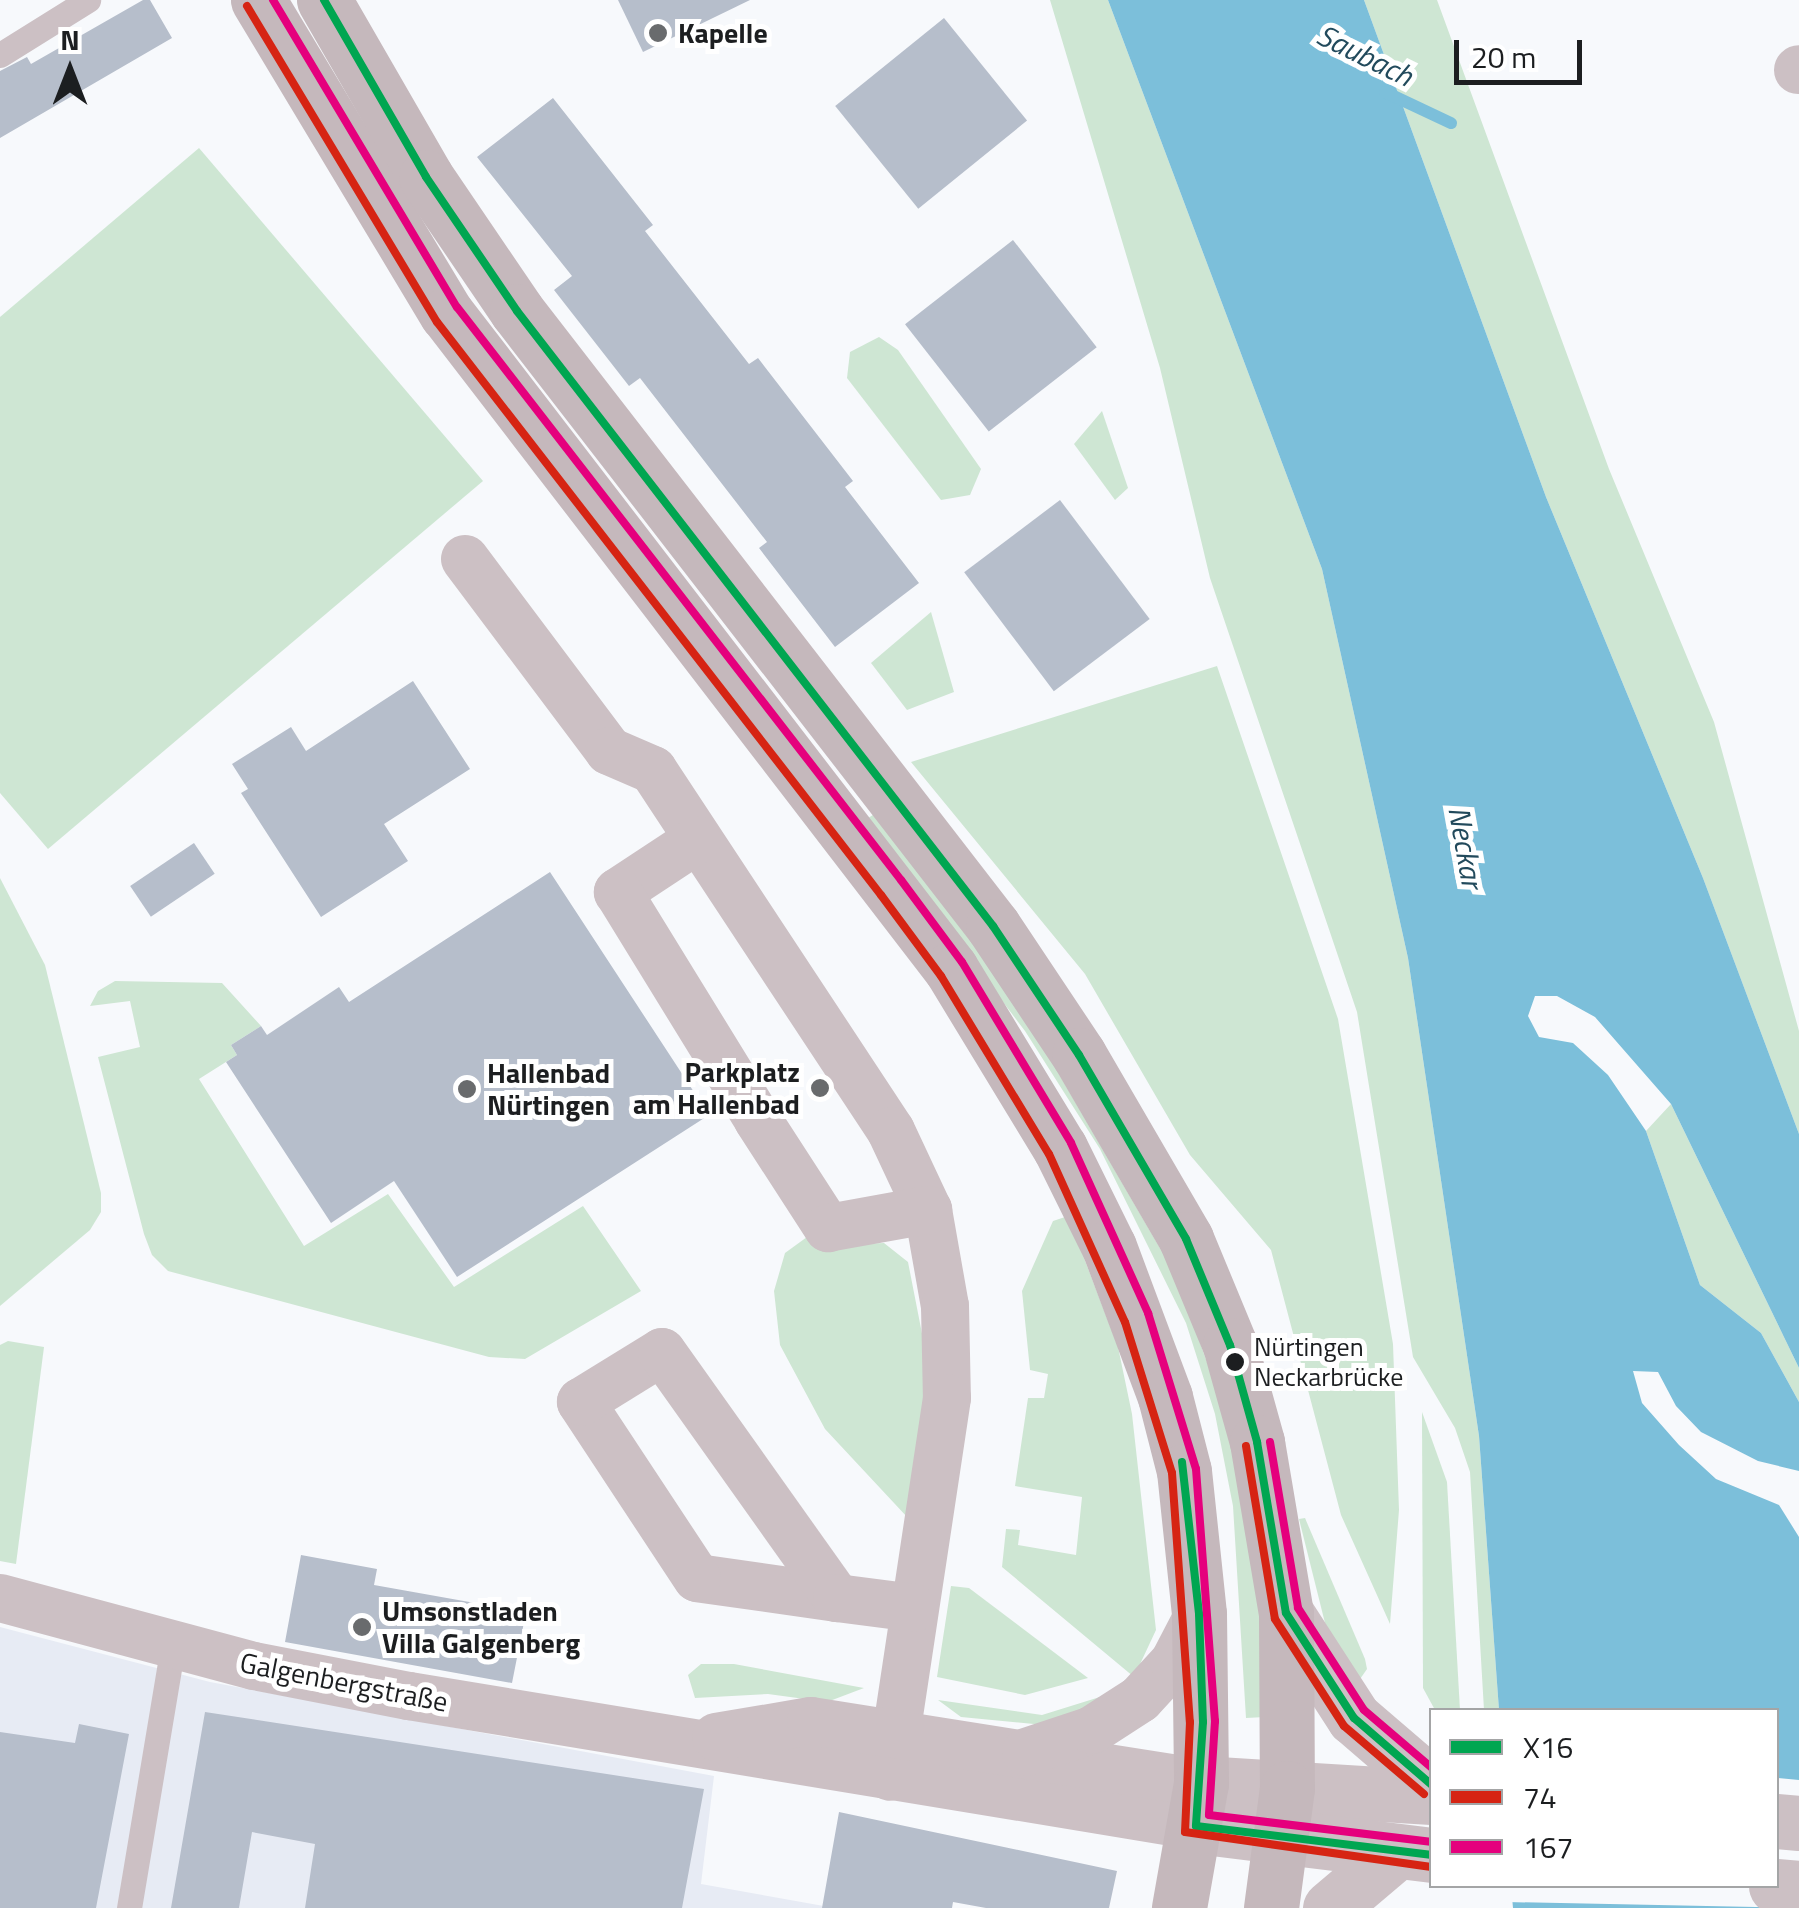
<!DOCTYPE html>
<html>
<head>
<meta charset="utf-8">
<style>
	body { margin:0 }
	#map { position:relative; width:1799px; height:1908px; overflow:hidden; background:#f7f9fc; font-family:"Titillium Web",sans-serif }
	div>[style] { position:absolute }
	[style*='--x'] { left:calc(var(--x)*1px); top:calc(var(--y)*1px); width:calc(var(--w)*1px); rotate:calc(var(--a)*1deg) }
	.built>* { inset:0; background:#e7ebf4 }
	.green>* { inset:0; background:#cee6d3 }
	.water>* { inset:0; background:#7cbfda }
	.pier>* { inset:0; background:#f7f9fc }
	.stream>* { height:12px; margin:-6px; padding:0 6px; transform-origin:6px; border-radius:6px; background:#7cbfda }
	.building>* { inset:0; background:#b6becb; transform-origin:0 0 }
	.service>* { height:25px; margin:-12.5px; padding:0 12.5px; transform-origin:12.5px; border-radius:12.5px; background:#ccc0c4 }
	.minor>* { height:48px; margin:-24px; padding:0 24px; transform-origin:24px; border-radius:24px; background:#ccc0c4 }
	.tertiary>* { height:55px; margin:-27.5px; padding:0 27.5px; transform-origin:27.5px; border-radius:27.5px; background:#ccc0c4 }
	.primary>* { height:55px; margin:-27.5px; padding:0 27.5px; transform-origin:27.5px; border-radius:27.5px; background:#c5b8bc }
	.bus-1>* { height:8px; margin:-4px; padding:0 4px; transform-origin:4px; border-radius:4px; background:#00a651 }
	.bus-2>* { height:8px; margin:-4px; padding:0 4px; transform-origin:4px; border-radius:4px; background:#d62413 }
	.bus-3>* { height:8px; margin:-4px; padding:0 4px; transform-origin:4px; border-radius:4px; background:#e5007d }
	.dots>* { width:28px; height:28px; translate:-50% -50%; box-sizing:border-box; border:5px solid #fff; border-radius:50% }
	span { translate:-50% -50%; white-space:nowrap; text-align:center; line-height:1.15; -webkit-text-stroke:10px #fff; paint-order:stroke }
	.bus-label { font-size:26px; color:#1c1e20 }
	.left { translate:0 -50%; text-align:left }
	.poi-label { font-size:28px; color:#1c1e20; font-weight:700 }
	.right { translate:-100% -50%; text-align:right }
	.street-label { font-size:28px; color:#1c1e20 }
	.water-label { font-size:30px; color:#224a5c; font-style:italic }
	.legend { position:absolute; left:1429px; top:1708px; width:350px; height:180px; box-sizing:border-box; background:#fff; border:2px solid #a4a5a6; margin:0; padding:12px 18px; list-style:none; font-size:30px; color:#1c1e20 }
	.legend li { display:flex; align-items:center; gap:20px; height:50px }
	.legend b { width:50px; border:2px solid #a4a5a6 }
	.north { position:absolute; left:20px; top:20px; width:100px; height:100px; -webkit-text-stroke:8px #fff; paint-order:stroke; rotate:0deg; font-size:28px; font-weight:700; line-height:40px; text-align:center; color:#1c1e20 }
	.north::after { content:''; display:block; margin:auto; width:35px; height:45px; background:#1c1e20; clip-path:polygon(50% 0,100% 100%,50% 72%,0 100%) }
	.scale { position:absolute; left:1454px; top:40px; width:128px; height:45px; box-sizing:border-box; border:5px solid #1c1e20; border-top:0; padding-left:12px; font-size:30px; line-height:35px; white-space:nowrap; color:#1c1e20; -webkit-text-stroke:8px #fff; paint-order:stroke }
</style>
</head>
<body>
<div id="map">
	<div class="built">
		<div style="clip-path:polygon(0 1627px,210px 1682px,714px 1776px,701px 1884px,835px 1908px,0 1908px)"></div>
	</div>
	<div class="green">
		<div style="clip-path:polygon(1050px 0,1108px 0,1322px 569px,1408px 958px,1479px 1436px,1499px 1710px,1484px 1710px,1470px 1472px,1455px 1428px,1413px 1357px,1357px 1012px,1210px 578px,1160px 368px)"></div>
		<div style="clip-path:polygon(1364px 0,1437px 0,1609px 469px,1714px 722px,1799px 1031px,1799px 1134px,1703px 878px,1546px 497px)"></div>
		<div style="clip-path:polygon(199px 148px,483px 481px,48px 849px,0 793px,0 317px)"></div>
		<div style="clip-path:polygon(879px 337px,898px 350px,981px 469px,970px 495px,941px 500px,847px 378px,850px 352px)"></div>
		<div style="clip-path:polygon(1102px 411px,1128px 488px,1115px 500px,1074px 444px)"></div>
		<div style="clip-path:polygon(931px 612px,954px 692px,907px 710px,871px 663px)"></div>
		<div style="clip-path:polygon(1217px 666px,1338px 1019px,1393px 1344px,1399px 1510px,1390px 1624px,1341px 1515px,1271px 1250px,1190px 1155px,1085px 974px,911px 762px)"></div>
		<div style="clip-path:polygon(876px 813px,1023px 1012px,1175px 1274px,1223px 1406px,1258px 1564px,1265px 1717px,1246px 1718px,1233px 1506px,1215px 1414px,1186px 1323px,1100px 1149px,1025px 1031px,865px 820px)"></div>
		<div style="clip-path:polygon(0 878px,45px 965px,101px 1193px,101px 1212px,90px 1230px,0 1306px)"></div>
		<div style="clip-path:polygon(115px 981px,222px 983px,261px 1026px,231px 1045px,237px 1055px,199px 1079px,304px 1246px,388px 1194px,454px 1287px,583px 1206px,641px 1291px,525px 1359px,489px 1357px,168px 1271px,152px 1255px,144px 1234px,98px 1057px,140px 1047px,130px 1001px,90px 1006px,98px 991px)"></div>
		<div style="clip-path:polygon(1671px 1104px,1799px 1368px,1799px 1402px,1761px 1333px,1700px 1285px,1646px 1131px)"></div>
		<div style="clip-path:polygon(1068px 1216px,1118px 1347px,1132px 1414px,1156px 1630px,1134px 1677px,1002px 1567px,1006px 1529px,1020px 1530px,1018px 1545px,1076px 1555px,1082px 1497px,1015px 1486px,1028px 1398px,1044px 1398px,1048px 1374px,1030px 1370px,1022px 1291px,1053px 1221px)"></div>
		<div style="clip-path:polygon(807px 1237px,829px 1245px,884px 1243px,908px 1262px,926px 1354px,925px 1430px,908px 1518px,825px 1429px,780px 1345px,774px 1291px,785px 1253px)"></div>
		<div style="clip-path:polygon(8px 1341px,44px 1347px,16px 1564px,0 1561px,0 1345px)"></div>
		<div style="clip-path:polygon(1422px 1412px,1447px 1482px,1460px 1710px,1435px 1710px,1423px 1688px)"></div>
		<div style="clip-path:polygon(1305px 1518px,1365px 1659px,1367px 1669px,1358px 1682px,1325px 1623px,1299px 1519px)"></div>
		<div style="clip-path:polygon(951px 1586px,969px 1588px,1088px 1678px,1025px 1695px,937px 1677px)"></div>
		<div style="clip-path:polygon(701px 1664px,734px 1664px,864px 1688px,827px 1702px,768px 1694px,695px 1698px,688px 1675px)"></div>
		<div style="clip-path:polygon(1103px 1696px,1113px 1703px,1044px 1725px,961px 1717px,938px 1700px,1042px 1715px)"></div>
	</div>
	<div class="water">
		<div style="clip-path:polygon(1108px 0,1364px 0,1546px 497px,1703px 878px,1799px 1134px,1799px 1368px,1671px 1104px,1595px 1017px,1557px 996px,1535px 996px,1528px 1016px,1539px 1037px,1573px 1043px,1608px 1075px,1646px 1131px,1700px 1285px,1761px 1333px,1799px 1402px,1799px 1471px,1758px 1461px,1701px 1432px,1676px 1406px,1658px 1372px,1633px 1371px,1642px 1403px,1679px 1445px,1716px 1479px,1779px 1505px,1799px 1537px,1799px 1908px,1513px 1908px,1511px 1886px,1776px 1886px,1776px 1710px,1499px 1710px,1479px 1436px,1408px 958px,1322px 569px)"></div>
	</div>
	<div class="pier">
		<div style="clip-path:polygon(1777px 1778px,1799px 1780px,1799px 1908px,1507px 1902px,1506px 1886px,1776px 1886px)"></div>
	</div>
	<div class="stream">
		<div style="--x:1385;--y:92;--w:73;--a:25.2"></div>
	</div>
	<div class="building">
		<div style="clip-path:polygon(143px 0,150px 0,172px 38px,0 138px,0 71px,27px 57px,31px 64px)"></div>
		<div style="clip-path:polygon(618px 0,750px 0,643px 52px)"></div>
		<div style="left:944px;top:18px;width:132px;height:140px;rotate:51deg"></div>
		<div style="clip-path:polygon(553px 98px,653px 225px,645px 231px,749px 364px,758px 358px,853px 481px,845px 487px,919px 583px,835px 647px,759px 548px,767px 542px,640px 378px,629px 386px,554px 290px,572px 276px,477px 157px)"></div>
		<div style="left:1013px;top:240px;width:136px;height:137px;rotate:52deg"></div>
		<div style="left:1060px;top:500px;width:149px;height:120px;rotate:53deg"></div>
		<div style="clip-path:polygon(413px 681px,470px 769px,384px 824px,408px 861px,321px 917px,241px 793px,248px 789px,232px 764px,291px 727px,306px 751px)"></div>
		<div style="left:194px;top:843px;width:37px;height:77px;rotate:56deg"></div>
		<div style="clip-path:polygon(550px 872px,709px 1115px,457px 1277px,394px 1181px,331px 1223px,226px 1062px,237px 1055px,231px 1045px,261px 1026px,267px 1035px,339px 987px,349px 1002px)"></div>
		<div style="clip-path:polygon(301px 1555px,377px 1569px,374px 1585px,526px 1612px,512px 1683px,285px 1642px)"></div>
		<div style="clip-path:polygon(205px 1712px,704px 1789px,682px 1908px,305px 1908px,315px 1844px,252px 1832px,239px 1908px,171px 1908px)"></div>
		<div style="clip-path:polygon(79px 1724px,129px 1734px,96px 1908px,0 1908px,0 1732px,75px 1743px)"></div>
		<div style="clip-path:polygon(839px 1812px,1117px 1871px,1109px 1908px,986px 1908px,953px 1902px,952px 1908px,822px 1908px)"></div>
	</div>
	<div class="service">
		<div style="--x:0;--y:55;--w:104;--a:-32"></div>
		<div style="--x:129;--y:1908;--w:268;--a:-80.5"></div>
	</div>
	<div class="minor">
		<div style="--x:1798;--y:70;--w:1;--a:-45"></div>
		<div style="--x:465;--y:559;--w:240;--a:53.1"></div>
		<div style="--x:609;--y:751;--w:48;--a:23.4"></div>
		<div style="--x:653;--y:770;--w:432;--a:56.6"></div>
		<div style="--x:891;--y:1131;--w:87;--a:64.9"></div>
		<div style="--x:928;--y:1210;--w:97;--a:80"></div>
		<div style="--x:945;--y:1306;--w:92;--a:88.8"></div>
		<div style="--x:947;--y:1398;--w:383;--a:98.6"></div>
		<div style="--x:697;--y:840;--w:95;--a:146.6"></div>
		<div style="--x:618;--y:892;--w:268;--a:58.4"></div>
		<div style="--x:758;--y:1120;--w:129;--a:57.1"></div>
		<div style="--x:828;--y:1228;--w:102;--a:-10.2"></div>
		<div style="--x:0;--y:1598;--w:263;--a:15"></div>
		<div style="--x:254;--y:1666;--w:158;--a:11"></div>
		<div style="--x:409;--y:1696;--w:798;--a:9.38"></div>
		<div style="--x:837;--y:1598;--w:141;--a:-171.9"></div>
		<div style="--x:697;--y:1578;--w:211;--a:-123.4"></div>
		<div style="--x:581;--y:1402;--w:95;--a:-31.7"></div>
		<div style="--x:662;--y:1352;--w:302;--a:54.6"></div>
		<div style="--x:837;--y:1598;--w:78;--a:7.4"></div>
		<div style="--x:716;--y:1737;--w:96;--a:-9.6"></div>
		<div style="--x:811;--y:1721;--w:395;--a:9"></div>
		<div style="--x:1026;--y:1752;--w:70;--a:-18.4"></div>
		<div style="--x:1092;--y:1730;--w:57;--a:-32.9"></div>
		<div style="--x:1140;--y:1699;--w:50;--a:-47.4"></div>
		<div style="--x:1174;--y:1662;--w:54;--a:-62.5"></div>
	</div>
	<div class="tertiary">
		<div style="--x:1286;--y:1613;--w:125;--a:57.1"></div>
		<div style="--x:1354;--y:1718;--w:103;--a:40.7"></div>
		<div style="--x:1201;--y:1783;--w:231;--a:3.5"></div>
		<div style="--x:1776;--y:1821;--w:23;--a:5"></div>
		<div style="--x:1196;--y:1826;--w:238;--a:7"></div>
		<div style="--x:1776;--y:1886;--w:23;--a:5"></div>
		<div style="--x:1330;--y:1908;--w:87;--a:-40.3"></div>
	</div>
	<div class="primary">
		<div style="--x:258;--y:0;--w:366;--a:59"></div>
		<div style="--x:447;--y:314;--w:826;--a:52.42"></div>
		<div style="--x:951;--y:969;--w:210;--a:58.7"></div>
		<div style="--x:1060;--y:1148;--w:110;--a:63.7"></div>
		<div style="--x:1109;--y:1247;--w:160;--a:69.5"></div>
		<div style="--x:1165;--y:1397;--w:76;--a:75.6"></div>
		<div style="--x:1184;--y:1471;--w:144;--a:84"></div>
		<div style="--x:1199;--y:1614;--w:169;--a:89.3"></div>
		<div style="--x:1201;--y:1783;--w:127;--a:100"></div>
		<div style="--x:324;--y:0;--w:204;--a:60"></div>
		<div style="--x:426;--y:177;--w:162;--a:55.8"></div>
		<div style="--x:517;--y:311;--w:778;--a:52.26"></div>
		<div style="--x:993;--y:926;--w:155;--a:56.3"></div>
		<div style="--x:1079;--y:1055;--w:213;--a:59.8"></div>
		<div style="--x:1186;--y:1239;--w:115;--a:67.5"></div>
		<div style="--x:1230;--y:1345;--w:101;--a:74.4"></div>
		<div style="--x:1257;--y:1442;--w:173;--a:80.4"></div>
		<div style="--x:1286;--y:1613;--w:175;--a:89.7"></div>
		<div style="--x:1287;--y:1788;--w:121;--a:97.6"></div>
	</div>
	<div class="bus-1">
		<div style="--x:324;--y:0;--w:204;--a:60"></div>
		<div style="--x:426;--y:177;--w:162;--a:55.8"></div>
		<div style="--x:517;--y:311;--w:778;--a:52.26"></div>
		<div style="--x:993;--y:926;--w:155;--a:56.3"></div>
		<div style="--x:1079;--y:1055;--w:213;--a:59.8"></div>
		<div style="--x:1186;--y:1239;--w:115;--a:67.5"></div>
		<div style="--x:1230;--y:1345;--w:101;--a:74.4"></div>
		<div style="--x:1257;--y:1442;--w:173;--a:80.4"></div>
		<div style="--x:1286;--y:1613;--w:125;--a:57.1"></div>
		<div style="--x:1354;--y:1718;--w:103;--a:40.7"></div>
		<div style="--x:1182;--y:1462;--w:153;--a:83.6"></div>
		<div style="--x:1199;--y:1614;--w:108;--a:87.9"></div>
		<div style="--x:1203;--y:1722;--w:104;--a:93.9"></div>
		<div style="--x:1196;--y:1826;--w:238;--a:7"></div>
	</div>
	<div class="bus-2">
		<div style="--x:247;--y:6;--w:369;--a:59"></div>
		<div style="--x:437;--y:322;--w:725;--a:52.23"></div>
		<div style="--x:881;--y:895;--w:101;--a:53.5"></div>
		<div style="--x:941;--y:976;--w:208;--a:58.8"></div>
		<div style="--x:1049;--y:1154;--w:184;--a:65.7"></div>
		<div style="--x:1125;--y:1322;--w:158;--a:72.7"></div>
		<div style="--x:1172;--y:1473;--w:250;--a:85.9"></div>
		<div style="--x:1190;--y:1722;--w:110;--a:92.6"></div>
		<div style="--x:1185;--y:1832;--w:247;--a:8.1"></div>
		<div style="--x:1246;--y:1446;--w:175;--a:80.5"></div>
		<div style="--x:1275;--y:1619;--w:127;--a:57.2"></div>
		<div style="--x:1344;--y:1726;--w:105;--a:40.4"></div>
	</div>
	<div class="bus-3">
		<div style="--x:273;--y:0;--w:358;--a:59.1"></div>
		<div style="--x:457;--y:307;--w:725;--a:52.23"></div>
		<div style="--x:901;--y:880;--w:102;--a:53.4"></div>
		<div style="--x:962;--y:962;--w:211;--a:58.9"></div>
		<div style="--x:1071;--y:1143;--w:187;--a:65.6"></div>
		<div style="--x:1148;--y:1313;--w:163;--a:72.9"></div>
		<div style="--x:1196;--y:1469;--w:253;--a:85.7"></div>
		<div style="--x:1215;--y:1721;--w:94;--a:93.7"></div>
		<div style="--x:1209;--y:1815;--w:225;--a:6.9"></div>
		<div style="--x:1270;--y:1442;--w:168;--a:80.4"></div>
		<div style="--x:1298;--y:1608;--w:121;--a:57.1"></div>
		<div style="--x:1364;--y:1710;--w:89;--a:40.5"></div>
	</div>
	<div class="dots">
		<div style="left:658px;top:33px;background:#696b6d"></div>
		<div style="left:820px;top:1088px;background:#696b6d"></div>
		<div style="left:467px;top:1089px;background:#696b6d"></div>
		<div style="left:1235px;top:1362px;background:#1c1e20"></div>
		<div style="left:362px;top:1627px;background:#696b6d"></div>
	</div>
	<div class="bus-label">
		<span class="left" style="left:1254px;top:1362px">Nürtingen<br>Neckarbrücke</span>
	</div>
	<div class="poi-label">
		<span class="left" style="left:678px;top:33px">Kapelle</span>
		<span class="right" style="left:800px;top:1088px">Parkplatz<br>am Hallenbad</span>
		<span class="left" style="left:487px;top:1089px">Hallenbad<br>Nürtingen</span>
		<span class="left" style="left:382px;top:1627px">Umsonstladen<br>Villa Galgenberg</span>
	</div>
	<div class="street-label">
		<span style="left:344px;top:1682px;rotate:11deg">Galgenbergstraße</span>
	</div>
	<div class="water-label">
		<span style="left:1365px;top:55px;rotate:26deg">Saubach</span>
		<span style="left:1466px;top:847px;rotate:80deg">Neckar</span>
	</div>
	<ul class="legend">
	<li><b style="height:12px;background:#00a651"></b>X16</li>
	<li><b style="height:12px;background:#d62413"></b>74</li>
	<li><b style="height:12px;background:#e5007d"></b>167</li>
	</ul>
	<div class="north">N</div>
	<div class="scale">20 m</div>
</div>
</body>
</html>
